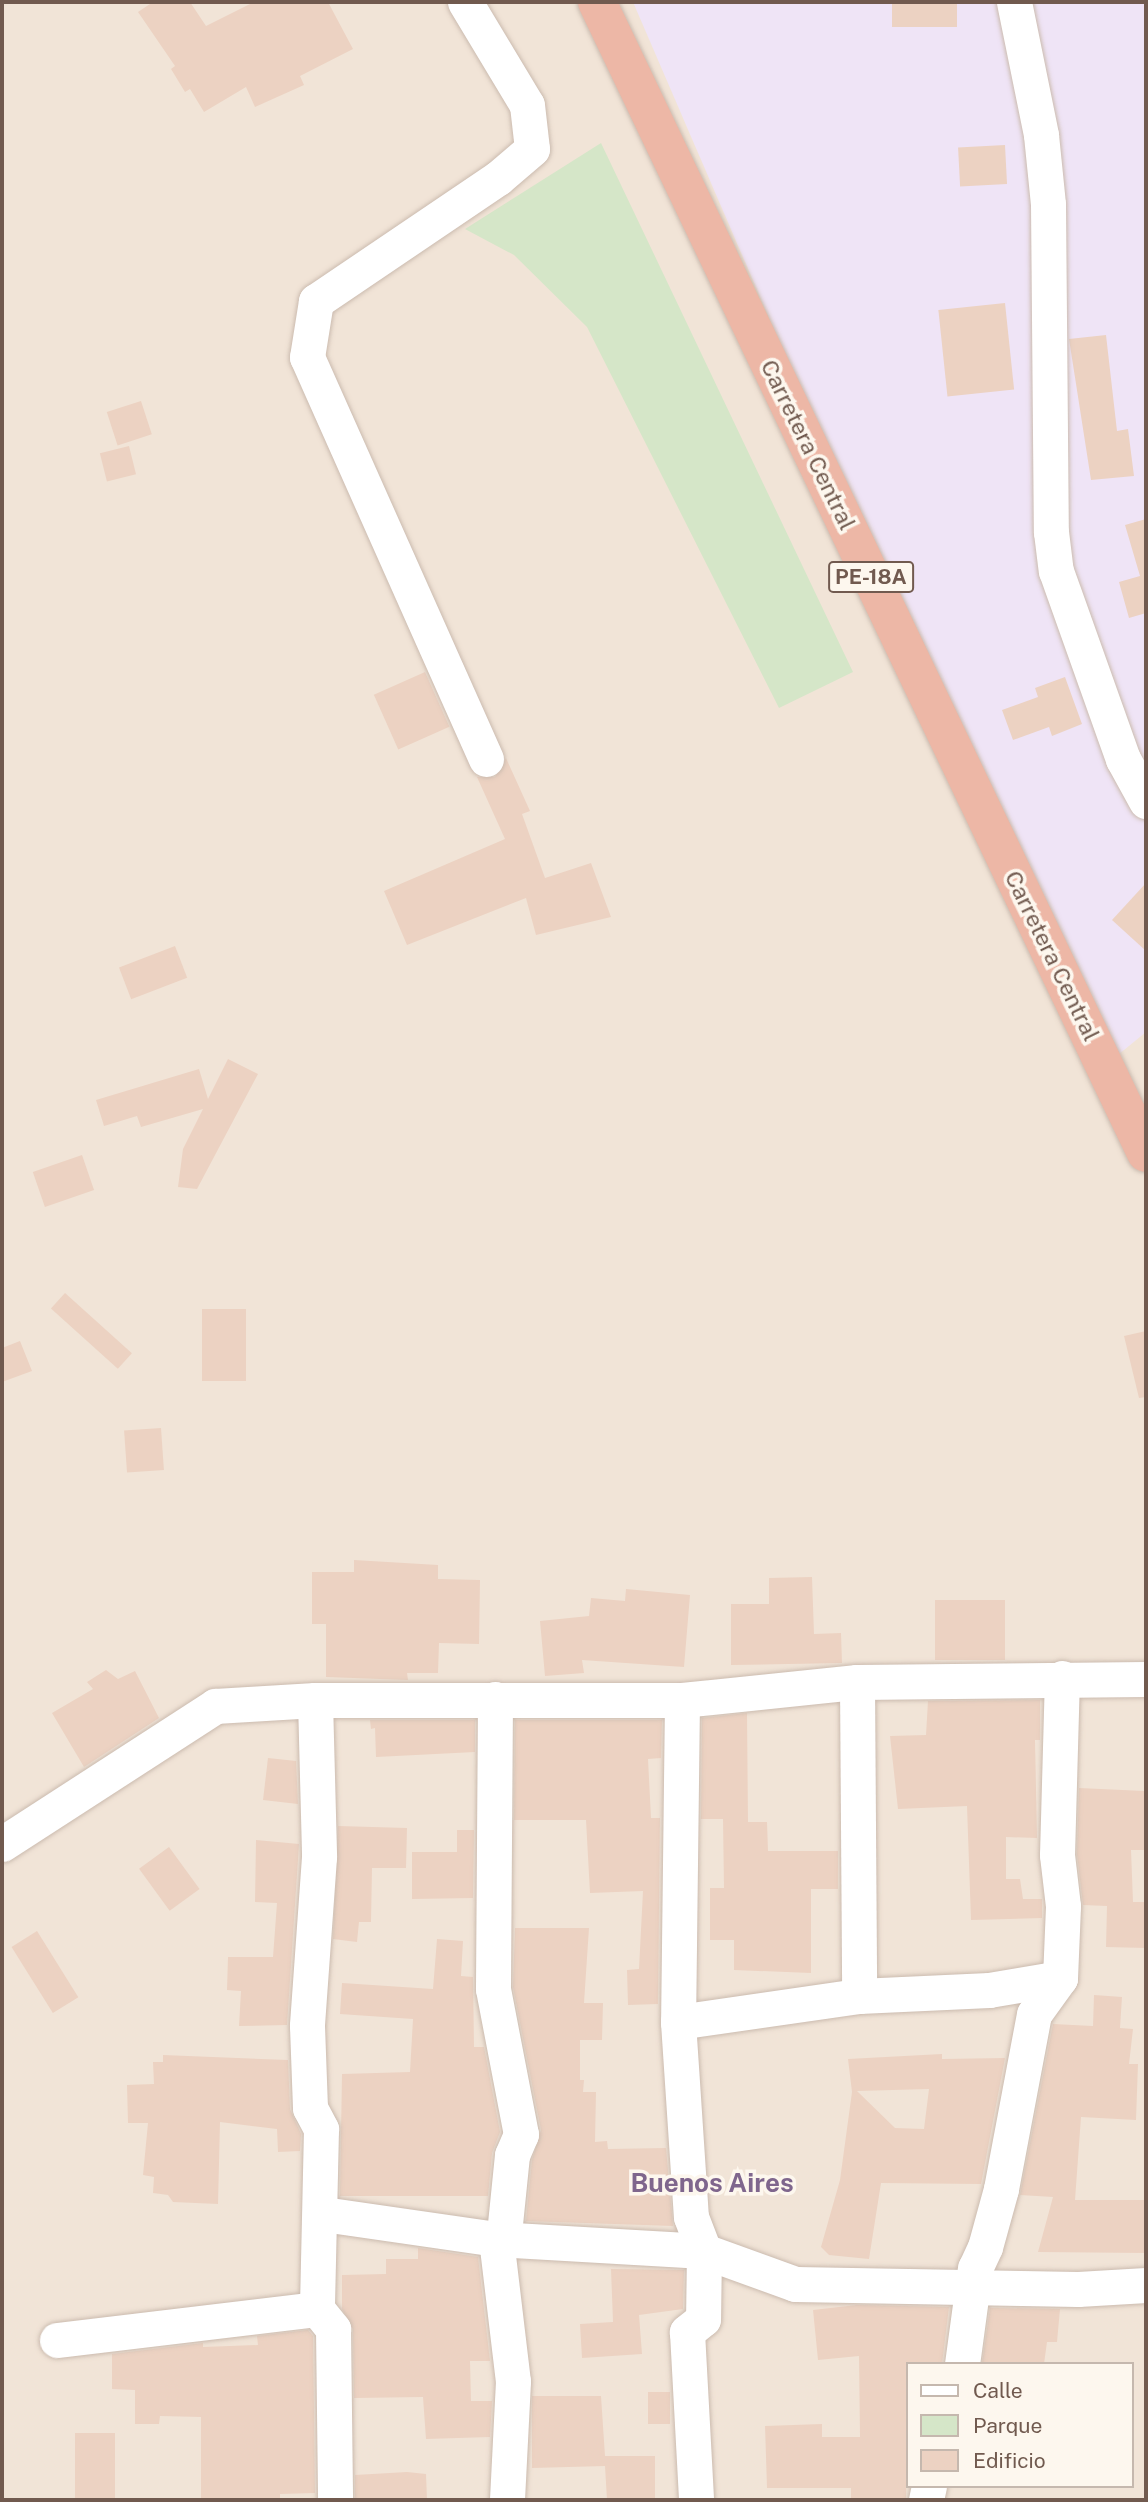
<!DOCTYPE html>
<html>
<head>
<meta charset="utf-8">
<style>
	body { margin:0 }
	#map { position:relative; width:1148px; height:2502px; overflow:hidden; background:#faf3e8; font-family:"Public Sans",sans-serif }
	div>[style] { position:absolute }
	[style*='--x'] { left:calc(var(--x)*1px); top:calc(var(--y)*1px); width:calc(var(--w)*1px); rotate:calc(var(--a)*1deg) }
	.residential>* { inset:0; background:#f1e4d7 }
	.education>* { inset:0; background:#efe4f6 }
	.green>* { inset:0; background:#d5e6c8 }
	.building>* { inset:0; background:#ecd2c2; transform-origin:0 0 }
	.roads { filter:drop-shadow(0 0 2px #cbbbaf) drop-shadow(0 0 2px #cbbbaf) }
	.minor>* { height:35px; margin:-17.5px; padding:0 17.5px; transform-origin:17.5px; border-radius:17.5px; background:#fff }
	.highway>* { height:38px; margin:-19px; padding:0 19px; transform-origin:19px; border-radius:19px; background:#edb7a6 }
	span { translate:-50% -50%; white-space:nowrap; text-align:center; line-height:1.15; -webkit-text-stroke:7px #fdf7ee; paint-order:stroke }
	.shield-label span { padding:2px 5px; background:#fdf7ee; border:2px solid; border-radius:5px; -webkit-text-stroke-width:0 }
	.shield-label { font-size:21px; color:#715a4f; font-weight:700 }
	.street-label { font-size:23px; color:#715a4f }
	.quarter-label { font-size:26px; color:#7f668d; font-weight:700 }
	.frame { position:absolute; inset:0; border:4px solid #715a4f; pointer-events:none }
	.legend { position:absolute; left:906px; top:2362px; width:228px; height:126px; box-sizing:border-box; background:#fdf7ee; border:2px solid #c5b8ae; margin:0; padding:9px 12px; list-style:none; font-size:21px; color:#715a4f }
	.legend li { display:flex; align-items:center; gap:14px; height:35px }
	.legend b { width:35px; border:2px solid #c5b8ae }
</style>
</head>
<body>
<div id="map">
	<div class="residential">
		<div style="clip-path:polygon(evenodd,2px 2px,1146px 2px,1146px 2500px,2px 2500px,2px 2px,908px 2364px,1132px 2364px,1132px 2486px,908px 2486px,908px 2364px)"></div>
	</div>
	<div class="education">
		<div style="clip-path:polygon(633px 2px,1146px 2px,1146px 1032px,1113px 1059px,927px 684px)"></div>
	</div>
	<div class="green">
		<div style="clip-path:polygon(601px 143px,853px 672px,779px 708px,587px 327px,514px 255px,465px 229px)"></div>
	</div>
	<div class="building">
		<div style="clip-path:polygon(153px 2px,190px 2px,206px 26px,254px 2px,328px 2px,353px 49px,300px 76px,304px 85px,255px 107px,246px 87px,204px 112px,190px 89px,185px 92px,171px 69px,175px 66px,138px 12px)"></div>
		<div style="left:892px;top:2px;width:65px;height:25px"></div>
		<div style="left:1005px;top:145px;width:39px;height:47px;rotate:87deg"></div>
		<div style="left:1005px;top:303px;width:87px;height:67px;rotate:84deg"></div>
		<div style="clip-path:polygon(1106px 335px,1117px 431px,1128px 429px,1134px 476px,1091px 480px,1069px 339px)"></div>
		<div style="left:141px;top:401px;width:35px;height:36px;rotate:72deg"></div>
		<div style="left:129px;top:446px;width:29px;height:30px;rotate:76deg"></div>
		<div style="clip-path:polygon(1146px 519px,1146px 613px,1129px 618px,1119px 582px,1140px 576px,1125px 525px)"></div>
		<div style="left:425px;top:672px;width:60px;height:56px;rotate:66deg"></div>
		<div style="clip-path:polygon(1065px 677px,1082px 724px,1052px 736px,1049px 727px,1013px 740px,1002px 710px,1038px 697px,1035px 688px)"></div>
		<div style="clip-path:polygon(506px 758px,530px 811px,522px 814px,545px 878px,591px 863px,611px 917px,536px 935px,526px 898px,407px 945px,384px 891px,505px 839px,477px 777px,495px 777px)"></div>
		<div style="clip-path:polygon(1146px 883px,1146px 951px,1112px 920px)"></div>
		<div style="left:175px;top:946px;width:34px;height:60px;rotate:69deg"></div>
		<div style="clip-path:polygon(228px 1059px,258px 1074px,197px 1189px,178px 1187px,183px 1149px,203px 1109px,141px 1127px,137px 1116px,104px 1126px,96px 1100px,199px 1069px,208px 1099px)"></div>
		<div style="left:82px;top:1155px;width:37px;height:52px;rotate:71deg"></div>
		<div style="left:65px;top:1293px;width:90px;height:21px;rotate:42deg"></div>
		<div style="left:202px;top:1309px;width:44px;height:72px"></div>
		<div style="clip-path:polygon(1146px 1331px,1146px 1397px,1139px 1398px,1124px 1336px)"></div>
		<div style="clip-path:polygon(20px 1341px,32px 1371px,2px 1382px,2px 1348px)"></div>
		<div style="left:161px;top:1428px;width:42px;height:37px;rotate:86deg"></div>
		<div style="clip-path:polygon(354px 1560px,438px 1565px,438px 1579px,480px 1580px,479px 1644px,439px 1643px,438px 1673px,407px 1673px,408px 1680px,326px 1677px,326px 1624px,312px 1624px,312px 1572px,354px 1572px)"></div>
		<div style="clip-path:polygon(812px 1577px,814px 1634px,841px 1633px,842px 1663px,731px 1665px,731px 1604px,769px 1604px,769px 1578px)"></div>
		<div style="clip-path:polygon(626px 1589px,690px 1595px,684px 1667px,582px 1660px,584px 1673px,545px 1676px,540px 1621px,589px 1616px,591px 1598px,625px 1601px)"></div>
		<div style="left:1005px;top:1600px;width:60px;height:70px;rotate:90deg"></div>
		<div style="clip-path:polygon(106px 1670px,118px 1679px,135px 1671px,159px 1718px,84px 1767px,52px 1713px,93px 1689px,87px 1682px)"></div>
		<div style="clip-path:polygon(1040px 1700px,1040px 1740px,1035px 1740px,1037px 1838px,1006px 1837px,1006px 1879px,1020px 1879px,1023px 1899px,1042px 1899px,1042px 1918px,971px 1920px,967px 1806px,898px 1809px,890px 1736px,926px 1735px,928px 1701px)"></div>
		<div style="clip-path:polygon(747px 1713px,748px 1822px,767px 1822px,768px 1851px,838px 1851px,838px 1889px,811px 1889px,811px 1973px,734px 1970px,734px 1940px,710px 1940px,710px 1888px,724px 1888px,723px 1819px,701px 1819px,702px 1718px)"></div>
		<div style="clip-path:polygon(370px 1720px,475px 1720px,475px 1752px,376px 1757px,375px 1728px,371px 1729px)"></div>
		<div style="clip-path:polygon(515px 1720px,662px 1720px,661px 1758px,648px 1759px,651px 1818px,660px 1818px,658px 2004px,628px 2005px,627px 1970px,639px 1969px,643px 1891px,590px 1893px,586px 1820px,514px 1820px)"></div>
		<div style="clip-path:polygon(268px 1758px,296px 1761px,298px 1804px,263px 1800px)"></div>
		<div style="clip-path:polygon(1079px 1788px,1144px 1791px,1144px 1850px,1131px 1850px,1133px 1902px,1146px 1902px,1146px 1948px,1106px 1947px,1107px 1906px,1083px 1905px,1077px 1854px)"></div>
		<div style="clip-path:polygon(338px 1826px,407px 1828px,406px 1868px,372px 1868px,371px 1922px,359px 1922px,357px 1942px,333px 1939px)"></div>
		<div style="clip-path:polygon(457px 1830px,474px 1830px,473px 1898px,412px 1899px,412px 1852px,457px 1852px)"></div>
		<div style="clip-path:polygon(256px 1840px,299px 1844px,287px 2025px,239px 2026px,241px 1991px,227px 1990px,228px 1957px,273px 1957px,277px 1903px,255px 1902px)"></div>
		<div style="left:169px;top:1847px;width:52px;height:37px;rotate:54deg"></div>
		<div style="clip-path:polygon(515px 1928px,589px 1928px,584px 2003px,603px 2003px,602px 2040px,580px 2040px,580px 2080px,584px 2080px,583px 2092px,596px 2092px,595px 2142px,607px 2141px,608px 2149px,666px 2148px,673px 2226px,526px 2221px,532px 2160px,541px 2130px,513px 1987px)"></div>
		<div style="left:37px;top:1931px;width:78px;height:30px;rotate:58deg"></div>
		<div style="clip-path:polygon(437px 1939px,463px 1941px,461px 1976px,473px 1977px,474px 2047px,484px 2047px,500px 2132px,492px 2153px,488px 2196px,340px 2196px,342px 2074px,410px 2072px,413px 2019px,340px 2014px,342px 1983px,433px 1989px)"></div>
		<div style="clip-path:polygon(1094px 1995px,1122px 1997px,1120px 2028px,1133px 2029px,1129px 2064px,1138px 2064px,1136px 2120px,1081px 2117px,1075px 2200px,1146px 2200px,1146px 2253px,1038px 2252px,1053px 2197px,1020px 2195px,1053px 2024px,1093px 2026px)"></div>
		<div style="clip-path:polygon(evenodd,942px 2054px,942px 2059px,1005px 2058px,981px 2184px,881px 2183px,869px 2259px,829px 2255px,821px 2247px,840px 2180px,852px 2092px,848px 2059px,942px 2054px,929px 2089px,924px 2129px,895px 2128px,857px 2091px,929px 2089px)"></div>
		<div style="clip-path:polygon(163px 2055px,288px 2060px,290px 2109px,301px 2134px,300px 2151px,278px 2152px,277px 2129px,220px 2122px,218px 2204px,173px 2202px,168px 2195px,153px 2193px,154px 2177px,143px 2175px,148px 2123px,128px 2123px,127px 2085px,154px 2084px,153px 2062px,163px 2062px)"></div>
		<div style="clip-path:polygon(418px 2248px,478px 2257px,490px 2361px,470px 2361px,471px 2401px,492px 2401px,490px 2437px,426px 2439px,423px 2397px,354px 2398px,353px 2329px,342px 2309px,342px 2275px,386px 2274px,386px 2259px,418px 2259px)"></div>
		<div style="clip-path:polygon(611px 2269px,684px 2270px,683px 2309px,639px 2315px,642px 2354px,582px 2358px,580px 2324px,613px 2322px)"></div>
		<div style="clip-path:polygon(857px 2305px,949px 2307px,942px 2364px,908px 2364px,906px 2500px,851px 2500px,851px 2488px,767px 2488px,765px 2426px,822px 2424px,822px 2437px,860px 2437px,859px 2356px,818px 2360px,813px 2310px)"></div>
		<div style="clip-path:polygon(990px 2308px,1060px 2309px,1057px 2342px,1047px 2342px,1044px 2364px,982px 2364px)"></div>
		<div style="clip-path:polygon(308px 2330px,313px 2336px,315px 2493px,280px 2494px,280px 2500px,201px 2500px,201px 2417px,160px 2416px,159px 2424px,135px 2424px,135px 2390px,112px 2389px,112px 2354px,203px 2343px,203px 2347px,258px 2345px,257px 2336px)"></div>
		<div style="left:648px;top:2392px;width:22px;height:32px"></div>
		<div style="clip-path:polygon(532px 2396px,601px 2396px,605px 2456px,655px 2456px,655px 2500px,607px 2500px,605px 2466px,532px 2468px)"></div>
		<div style="left:75px;top:2433px;width:40px;height:67px"></div>
		<div style="clip-path:polygon(407px 2472px,426px 2474px,427px 2500px,355px 2500px,355px 2475px)"></div>
	</div>
	<div class="roads">
		<div class="minor">
			<div style="--x:465;--y:2;--w:120;--a:59"></div>
			<div style="--x:527;--y:105;--w:44;--a:83.5"></div>
			<div style="--x:532;--y:149;--w:45;--a:139.5"></div>
			<div style="--x:498;--y:178;--w:220;--a:145.9"></div>
			<div style="--x:316;--y:301;--w:57;--a:99.1"></div>
			<div style="--x:307;--y:357;--w:440;--a:66"></div>
			<div style="--x:1014;--y:2;--w:136;--a:78.5"></div>
			<div style="--x:1041;--y:135;--w:69;--a:84.2"></div>
			<div style="--x:1048;--y:204;--w:328;--a:89.5"></div>
			<div style="--x:1051;--y:532;--w:39;--a:83"></div>
			<div style="--x:1056;--y:571;--w:200;--a:70.4"></div>
			<div style="--x:1123;--y:759;--w:48;--a:61.3"></div>
			<div style="--x:857;--y:1682;--w:314;--a:89.6"></div>
			<div style="--x:495;--y:1699;--w:290;--a:90.4"></div>
			<div style="--x:493;--y:1989;--w:148;--a:79.1"></div>
			<div style="--x:521;--y:2134;--w:23;--a:113"></div>
			<div style="--x:512;--y:2155;--w:79;--a:95.8"></div>
			<div style="--x:504;--y:2234;--w:9;--a:148"></div>
			<div style="--x:496;--y:2239;--w:143;--a:83.2"></div>
			<div style="--x:513;--y:2381;--w:119;--a:92.9"></div>
			<div style="--x:315;--y:1700;--w:157;--a:88.5"></div>
			<div style="--x:319;--y:1857;--w:169;--a:94.1"></div>
			<div style="--x:307;--y:2026;--w:82;--a:87.9"></div>
			<div style="--x:310;--y:2108;--w:24;--a:62"></div>
			<div style="--x:321;--y:2129;--w:180;--a:91.3"></div>
			<div style="--x:317;--y:2309;--w:26;--a:51"></div>
			<div style="--x:333;--y:2329;--w:171;--a:89.3"></div>
			<div style="--x:682;--y:1700;--w:322;--a:90.7"></div>
			<div style="--x:678;--y:2022;--w:195;--a:86.2"></div>
			<div style="--x:691;--y:2217;--w:36;--a:69"></div>
			<div style="--x:704;--y:2251;--w:68;--a:90.8"></div>
			<div style="--x:703;--y:2319;--w:21;--a:141"></div>
			<div style="--x:687;--y:2332;--w:168;--a:86.9"></div>
			<div style="--x:2;--y:1844;--w:254;--a:-32.9"></div>
			<div style="--x:215;--y:1706;--w:100;--a:-3.4"></div>
			<div style="--x:315;--y:1700;--w:367;--a:0"></div>
			<div style="--x:682;--y:1700;--w:176;--a:-5.9"></div>
			<div style="--x:857;--y:1682;--w:289;--a:-0.6"></div>
			<div style="--x:1060;--y:1978;--w:72;--a:-87.6"></div>
			<div style="--x:1063;--y:1906;--w:51;--a:-96.7"></div>
			<div style="--x:1057;--y:1855;--w:177;--a:-88.4"></div>
			<div style="--x:678;--y:2022;--w:183;--a:-8.2"></div>
			<div style="--x:859;--y:1996;--w:130;--a:-2.6"></div>
			<div style="--x:989;--y:1990;--w:72;--a:-9.6"></div>
			<div style="--x:1060;--y:1978;--w:44;--a:125.8"></div>
			<div style="--x:1034;--y:2014;--w:178;--a:100.7"></div>
			<div style="--x:1001;--y:2189;--w:60;--a:105.4"></div>
			<div style="--x:985;--y:2247;--w:23;--a:115"></div>
			<div style="--x:975;--y:2268;--w:97;--a:97.7"></div>
			<div style="--x:323;--y:2214;--w:175;--a:8.2"></div>
			<div style="--x:496;--y:2239;--w:208;--a:3.3"></div>
			<div style="--x:704;--y:2251;--w:97;--a:19.9"></div>
			<div style="--x:795;--y:2284;--w:283;--a:1"></div>
			<div style="--x:1078;--y:2289;--w:68;--a:-3.4"></div>
			<div style="--x:57;--y:2340;--w:262;--a:-6.8"></div>
			<div style="--x:926;--y:2500;--w:14;--a:-78"></div>
		</div>
		<div class="highway">
			<div style="--x:597;--y:2;--w:1275;--a:64.5"></div>
		</div>
	</div>
	<div class="shield-label">
		<span style="left:871px;top:577px">PE-18A</span>
	</div>
	<div class="street-label">
		<span style="left:808px;top:445px;rotate:64deg">Carretera Central</span>
		<span style="left:1052px;top:956px;rotate:64deg">Carretera Central</span>
	</div>
	<div class="quarter-label">
		<span style="left:712px;top:2183px">Buenos Aires</span>
	</div>
	<div class="frame"></div>
	<ul class="legend">
	<li><b style="height:9px;background:#fff"></b>Calle</li>
	<li><b style="height:19px;background:#d5e6c8"></b>Parque</li>
	<li><b style="height:19px;background:#ecd2c2"></b>Edificio</li>
	</ul>
</div>
</body>
</html>
